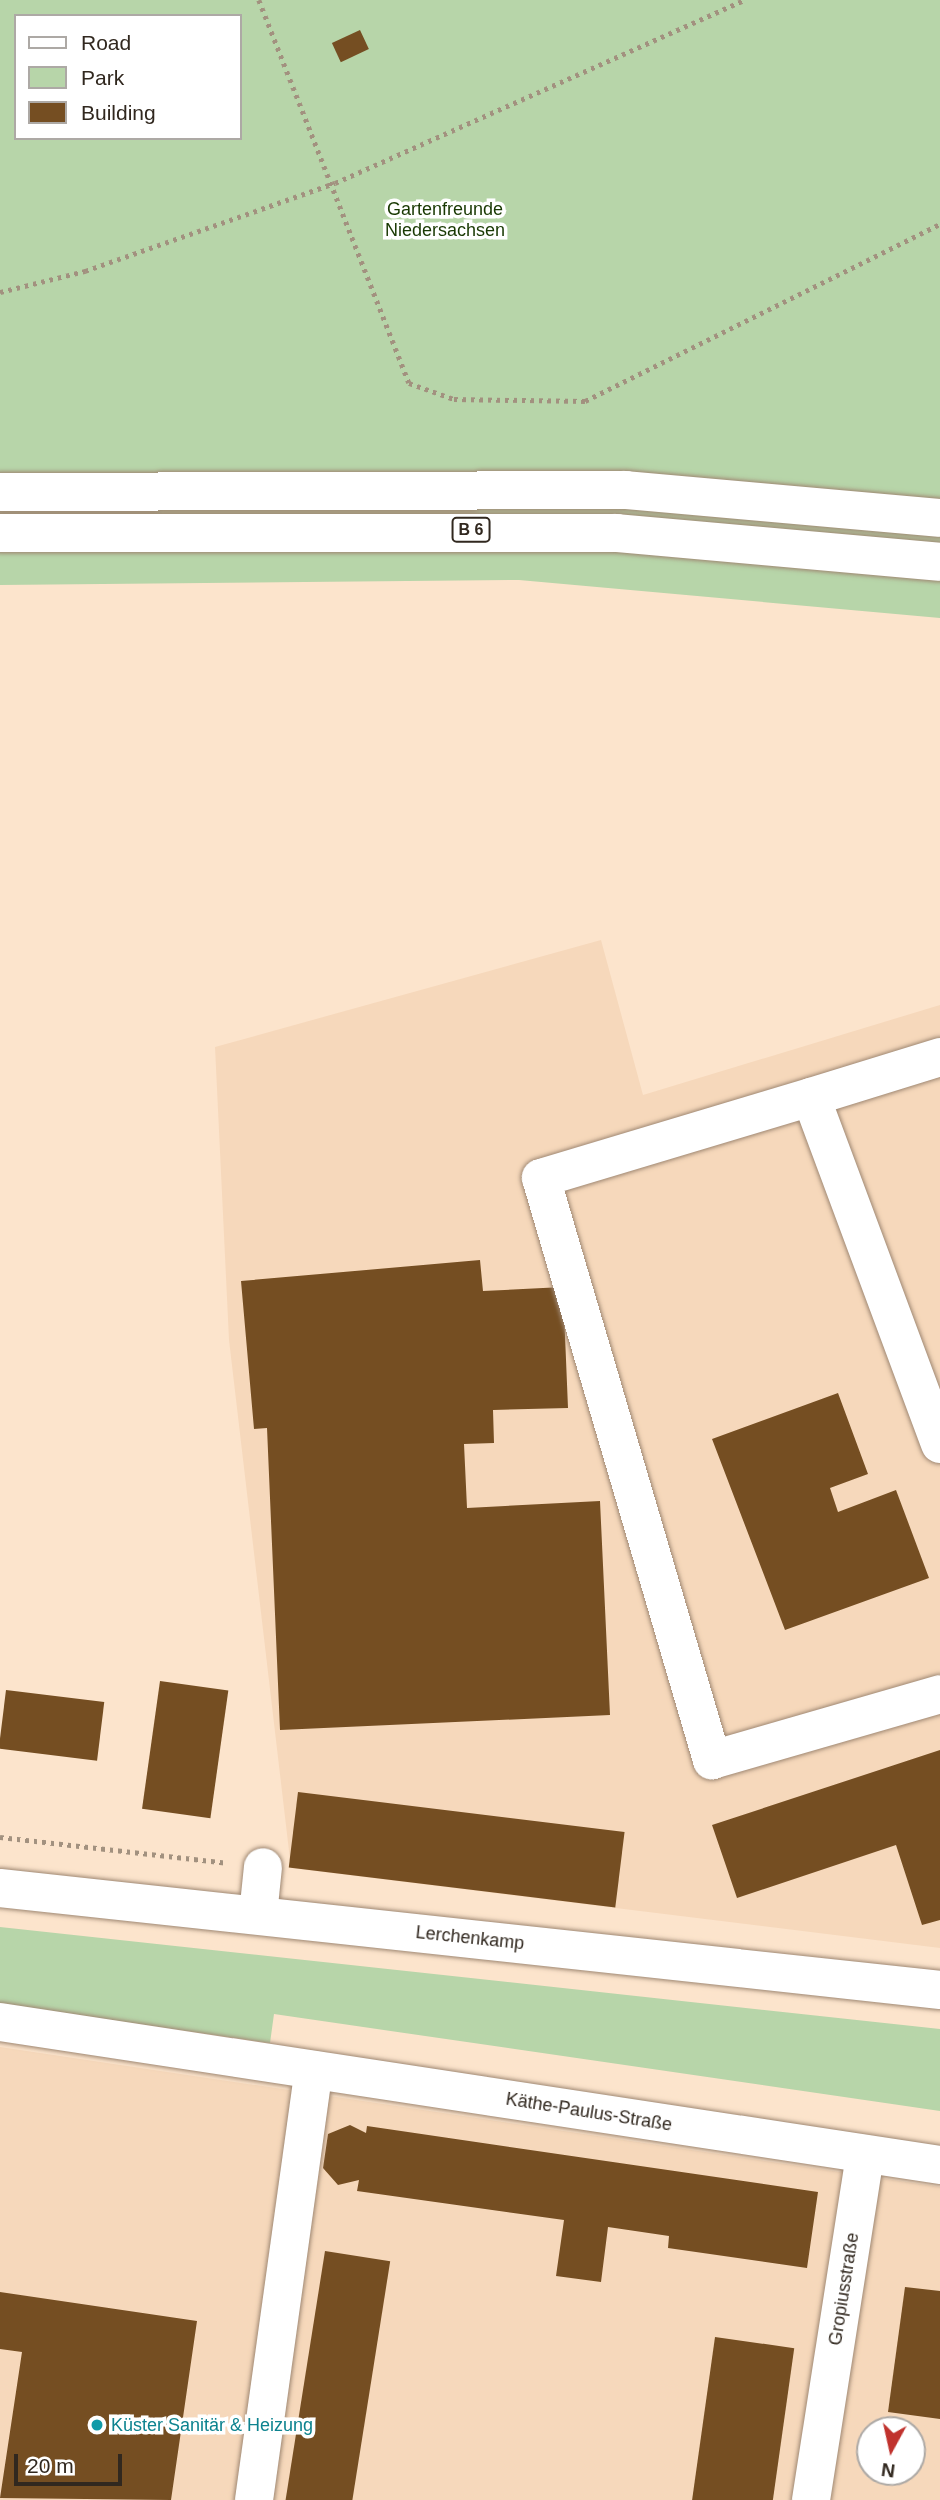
<!DOCTYPE html>
<html>
<head>
<meta charset="utf-8">
<style>
	body { margin:0 }
	#map { position:relative; width:940px; height:2500px; overflow:hidden; background:#fce4cc; font-family:Helvetica,sans-serif }
	div>[style] { position:absolute }
	[style*='--x'] { left:calc(var(--x)*1px); top:calc(var(--y)*1px); width:calc(var(--w)*1px); rotate:calc(var(--a)*1deg) }
	.built>* { inset:0; background:#f6d8bb }
	.green>* { inset:0; background:#b7d5a9 }
	.building>* { inset:0; background:#754e22; transform-origin:0 0 }
	.path>* { height:4.5px; margin-top:-2.25px; transform-origin:0; background:repeating-linear-gradient(90deg,#a2917f 0 3.5px,transparent 0 8.5px) }
	.roads { filter:drop-shadow(0 0 2px #9f8873) drop-shadow(0 0 2px #9f8873) }
	.minor>* { height:38px; margin:-19px; padding:0 19px; transform-origin:19px; border-radius:19px; background:#fff }
	.highway>* { height:38px; margin:-19px; padding:0 19px; transform-origin:19px; border-radius:19px; background:#fff }
	.dots>* { width:19px; height:19px; translate:-50% -50%; box-sizing:border-box; border:4px solid #fff; border-radius:50% }
	span { translate:-50% -50%; white-space:nowrap; text-align:center; line-height:1.15; -webkit-text-stroke:7px #fff; paint-order:stroke }
	.shield-label span { padding:2px 5px; background:#fff; border:2px solid; border-radius:5px; -webkit-text-stroke-width:0 }
	.shield-label { font-size:16px; color:#31281f; font-weight:700 }
	.park-label { font-size:18px; color:#183802 }
	.street-label { font-size:18px; color:#31281f }
	.culture-label { font-size:18px; color:#0d838f }
	.left { translate:0 -50%; text-align:left }
	.legend { position:absolute; left:14px; top:14px; width:228px; height:126px; box-sizing:border-box; background:#fff; border:2px solid #ada9a5; margin:0; padding:9px 12px; list-style:none; font-size:21px; color:#31281f }
	.legend li { display:flex; align-items:center; gap:14px; height:35px }
	.legend b { width:35px; border:2px solid #ada9a5 }
	.north { position:absolute; left:856px; top:2416px; width:70px; height:70px; box-sizing:border-box; background:#fff; border:2px solid #ada9a5; border-radius:50%; rotate:188deg; font-size:19px; font-weight:700; line-height:28px; text-align:center; color:#31281f }
	.north::after { content:''; display:block; margin:auto; width:24px; height:32px; background:#c0322d; clip-path:polygon(50% 0,100% 100%,50% 72%,0 100%) }
	.scale { position:absolute; left:14px; top:2454px; width:108px; height:32px; box-sizing:border-box; border:4px solid #31281f; border-top:0; padding-left:9px; font-size:21px; line-height:24px; white-space:nowrap; color:#31281f; -webkit-text-stroke:5px #fff; paint-order:stroke }
</style>
</head>
<body>
<div id="map">
	<div class="built">
		<div style="clip-path:polygon(601px 940px,643px 1095px,940px 1005px,940px 1948px,291px 1868px,229px 1340px,215px 1047px)"></div>
		<div style="clip-path:polygon(evenodd,0 2047px,940px 2187px,940px 2500px,0 2500px,0 2047px,870px 2430px,912px 2430px,912px 2472px,870px 2472px,870px 2430px)"></div>
	</div>
	<div class="green">
		<div style="clip-path:polygon(evenodd,0 0,940px 0,940px 618px,519px 580px,0 585px,0 0,16px 16px,240px 16px,240px 138px,16px 138px,16px 16px)"></div>
		<div style="clip-path:polygon(0 1927px,940px 2029px,940px 2111px,274px 2014px,270px 2043px,0 2004px)"></div>
	</div>
	<div class="building">
		<div style="left:360px;top:30px;width:21px;height:31px;rotate:65deg"></div>
		<div style="clip-path:polygon(480px 1260px,483px 1291px,563px 1287px,568px 1408px,493px 1410px,494px 1443px,464px 1444px,467px 1508px,600px 1501px,610px 1715px,280px 1730px,267px 1428px,254px 1429px,241px 1281px)"></div>
		<div style="clip-path:polygon(838px 1393px,868px 1474px,830px 1488px,838px 1512px,896px 1490px,929px 1578px,785px 1630px,712px 1439px)"></div>
		<div style="left:160px;top:1681px;width:69px;height:129px;rotate:8deg"></div>
		<div style="left:6px;top:1690px;width:99px;height:59px;rotate:7deg"></div>
		<div style="clip-path:polygon(940px 1750px,940px 1920px,922px 1925px,896px 1845px,737px 1898px,712px 1825px)"></div>
		<div style="left:298px;top:1792px;width:329px;height:76px;rotate:7deg"></div>
		<div style="clip-path:polygon(350px 2125px,366px 2133px,367px 2126px,818px 2192px,807px 2268px,668px 2248px,669px 2236px,608px 2227px,601px 2282px,556px 2276px,564px 2220px,357px 2191px,359px 2180px,338px 2185px,323px 2168px,328px 2134px)"></div>
		<div style="left:325px;top:2251px;width:66px;height:252px;rotate:9deg"></div>
		<div style="clip-path:polygon(905px 2287px,940px 2291px,940px 2419px,888px 2412px)"></div>
		<div style="clip-path:polygon(0 2292px,197px 2321px,171px 2500px,0 2498px,22px 2352px,0 2349px)"></div>
		<div style="left:715px;top:2337px;width:80px;height:165px;rotate:8deg"></div>
	</div>
	<div class="path">
		<div style="--x:259;--y:0;--w:411;--a:68.6"></div>
		<div style="--x:409;--y:383;--w:48;--a:19.6"></div>
		<div style="--x:454;--y:399;--w:131;--a:0.9"></div>
		<div style="--x:585;--y:401;--w:397;--a:-26.5"></div>
		<div style="--x:0;--y:292;--w:88;--a:-13.9"></div>
		<div style="--x:85;--y:271;--w:265;--a:-19.4"></div>
		<div style="--x:335;--y:183;--w:449;--a:-24.1"></div>
		<div style="--x:0;--y:1837;--w:228;--a:6.5"></div>
	</div>
	<div class="roads">
		<div class="minor">
			<div style="--x:811;--y:1097;--w:135;--a:-17.2"></div>
			<div style="--x:940;--y:1444;--w:370;--a:-110.4"></div>
			<div style="--x:811;--y:1097;--w:282;--a:163.3"></div>
			<div style="--x:541;--y:1178;--w:607;--a:73.63"></div>
			<div style="--x:712;--y:1760;--w:237;--a:-16.1"></div>
			<div style="--x:0;--y:1888;--w:946;--a:6.19"></div>
			<div style="--x:258;--y:1915;--w:48;--a:-84.1"></div>
			<div style="--x:0;--y:2022;--w:951;--a:8.65"></div>
			<div style="--x:254;--y:2500;--w:434;--a:-82.1"></div>
			<div style="--x:811;--y:2500;--w:350;--a:-81.1"></div>
		</div>
		<div class="highway">
			<div style="--x:0;--y:492;--w:626;--a:-0.18"></div>
			<div style="--x:626;--y:490;--w:315;--a:5.1"></div>
			<div style="--x:0;--y:533;--w:617;--a:0"></div>
			<div style="--x:617;--y:533;--w:324;--a:5.1"></div>
		</div>
	</div>
	<div class="dots">
		<div style="left:97px;top:2425px;background:#0f9aa8"></div>
	</div>
	<div class="shield-label">
		<span style="left:471px;top:530px">B 6</span>
	</div>
	<div class="park-label">
		<span style="left:445px;top:220px">Gartenfreunde<br>Niedersachsen</span>
	</div>
	<div class="street-label">
		<span style="left:470px;top:1938px;rotate:6deg">Lerchenkamp</span>
		<span style="left:589px;top:2112px;rotate:9deg">Käthe-Paulus-Straße</span>
		<span style="left:844px;top:2289px;rotate:-81deg">Gropiusstraße</span>
	</div>
	<div class="culture-label">
		<span class="left" style="left:111px;top:2425px">Küster Sanitär &amp; Heizung</span>
	</div>
	<ul class="legend">
	<li><b style="height:9px;background:#fff"></b>Road</li>
	<li><b style="height:19px;background:#b7d5a9"></b>Park</li>
	<li><b style="height:19px;background:#754e22"></b>Building</li>
	</ul>
	<div class="north">N</div>
	<div class="scale">20 m</div>
</div>
</body>
</html>
